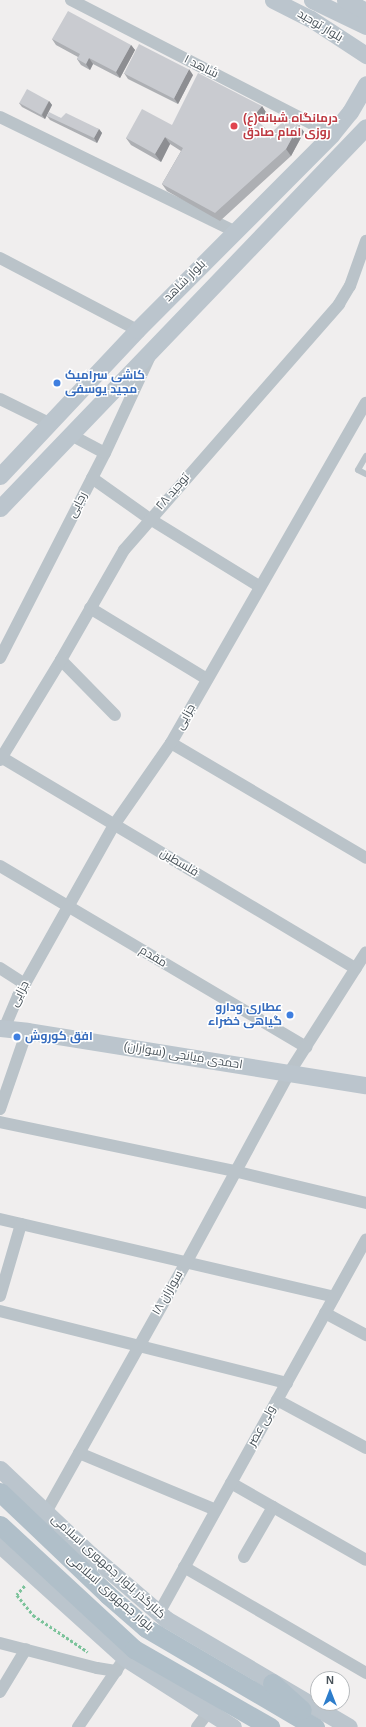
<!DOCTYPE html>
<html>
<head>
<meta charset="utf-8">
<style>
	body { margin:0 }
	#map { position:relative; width:366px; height:1727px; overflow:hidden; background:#f0eeee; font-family:Arial,Cairo,sans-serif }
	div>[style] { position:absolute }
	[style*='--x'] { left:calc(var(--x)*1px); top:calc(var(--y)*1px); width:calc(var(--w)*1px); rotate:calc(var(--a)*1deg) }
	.path>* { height:2.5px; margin-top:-1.25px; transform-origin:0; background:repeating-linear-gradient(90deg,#7cc39b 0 3px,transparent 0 5px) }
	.lane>* { height:6px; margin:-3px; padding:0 3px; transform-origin:3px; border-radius:3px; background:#bac3c9 }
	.street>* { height:12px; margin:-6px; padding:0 6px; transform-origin:6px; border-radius:6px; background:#bac3c9 }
	.secondary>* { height:17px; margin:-8.5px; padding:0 8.5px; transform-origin:8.5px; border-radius:8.5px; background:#bbc5cd }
	.primary>* { height:19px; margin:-9.5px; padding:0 9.5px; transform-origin:9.5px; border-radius:9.5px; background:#b0bfc9 }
	.wall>* { inset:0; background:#adafb3 }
	.shaded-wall>* { inset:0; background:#8d8e92 }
	.building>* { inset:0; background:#c9cbd0; transform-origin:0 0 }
	.dots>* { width:11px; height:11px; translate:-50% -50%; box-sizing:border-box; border:2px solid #fff; border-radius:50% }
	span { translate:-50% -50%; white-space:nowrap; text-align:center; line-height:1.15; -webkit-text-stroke:3px #fff; paint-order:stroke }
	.street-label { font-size:12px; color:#485259 }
	.health-label { font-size:12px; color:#be3a42; font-weight:700 }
	.left { translate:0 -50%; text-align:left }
	.shop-label { font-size:12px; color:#366cbe; font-weight:700 }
	.right { translate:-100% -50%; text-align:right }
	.north { position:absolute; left:310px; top:1671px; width:40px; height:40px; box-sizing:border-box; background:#fff; border:1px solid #b6babd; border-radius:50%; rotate:0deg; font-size:11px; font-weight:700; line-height:16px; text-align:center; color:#485259 }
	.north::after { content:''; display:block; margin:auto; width:14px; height:18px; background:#2d7dcb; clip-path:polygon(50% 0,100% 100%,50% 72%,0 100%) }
</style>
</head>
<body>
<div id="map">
	<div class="path">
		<div style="--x:25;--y:1586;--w:12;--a:132"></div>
		<div style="--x:17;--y:1595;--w:26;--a:51"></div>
		<div style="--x:33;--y:1615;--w:66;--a:33.9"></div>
	</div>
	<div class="lane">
		<div style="--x:366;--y:456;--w:16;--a:120"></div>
		<div style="--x:358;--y:470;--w:9;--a:27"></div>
	</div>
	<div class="street">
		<div style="--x:71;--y:0;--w:293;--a:27.2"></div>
		<div style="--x:0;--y:117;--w:260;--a:26"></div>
		<div style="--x:0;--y:258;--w:155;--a:27.7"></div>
		<div style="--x:0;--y:399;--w:57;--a:26.1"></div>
		<div style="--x:71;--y:435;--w:38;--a:28"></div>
		<div style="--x:92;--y:478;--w:71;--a:35.3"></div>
		<div style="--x:150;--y:519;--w:128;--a:31.6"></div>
		<div style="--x:90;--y:608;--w:137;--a:31.3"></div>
		<div style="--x:0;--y:658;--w:230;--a:-62.9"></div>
		<div style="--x:105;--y:453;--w:105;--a:-65.1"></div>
		<div style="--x:61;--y:660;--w:77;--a:45.5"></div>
		<div style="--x:171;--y:743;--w:226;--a:30.5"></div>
		<div style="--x:1;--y:757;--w:413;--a:30.8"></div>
		<div style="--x:0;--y:760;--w:117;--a:-58.6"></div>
		<div style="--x:61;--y:660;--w:127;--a:-60.2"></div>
		<div style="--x:124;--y:550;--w:327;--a:-48.8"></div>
		<div style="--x:339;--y:304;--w:21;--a:-59"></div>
		<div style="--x:350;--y:286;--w:48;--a:-70.4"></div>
		<div style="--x:0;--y:866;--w:356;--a:30.6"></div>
		<div style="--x:0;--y:968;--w:30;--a:33"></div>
		<div style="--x:4;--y:1029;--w:36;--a:-67"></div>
		<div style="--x:18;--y:996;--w:196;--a:-60.7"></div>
		<div style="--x:114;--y:825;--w:100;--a:-55.2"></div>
		<div style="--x:171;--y:743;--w:392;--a:-60.2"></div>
		<div style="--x:0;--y:1109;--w:83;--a:-70.9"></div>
		<div style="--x:0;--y:1122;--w:239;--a:11.8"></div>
		<div style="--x:234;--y:1171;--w:136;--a:13.6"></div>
		<div style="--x:0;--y:1219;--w:343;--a:13.1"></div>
		<div style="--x:0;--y:1296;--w:75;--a:-73.7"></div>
		<div style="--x:0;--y:1311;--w:296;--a:14.1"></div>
		<div style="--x:325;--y:1313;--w:47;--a:28.2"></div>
		<div style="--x:277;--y:1400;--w:101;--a:28.3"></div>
		<div style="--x:79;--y:1453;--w:148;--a:22.6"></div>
		<div style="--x:231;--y:1483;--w:155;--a:29.7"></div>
		<div style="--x:46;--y:1512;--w:286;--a:-60.7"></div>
		<div style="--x:186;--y:1263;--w:216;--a:-61.5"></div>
		<div style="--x:289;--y:1073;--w:143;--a:-57.5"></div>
		<div style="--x:244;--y:1557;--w:58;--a:-59.9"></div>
		<div style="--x:184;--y:1567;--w:211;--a:30.2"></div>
		<div style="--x:159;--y:1613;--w:427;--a:-61"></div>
		<div style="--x:0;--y:1643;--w:100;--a:14.5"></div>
		<div style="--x:97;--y:1668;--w:20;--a:9"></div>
		<div style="--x:0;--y:1692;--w:50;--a:-58.8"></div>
		<div style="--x:78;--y:1727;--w:75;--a:-55.9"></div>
		<div style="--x:197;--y:1727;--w:20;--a:-53"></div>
	</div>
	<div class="secondary">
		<div style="--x:273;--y:0;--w:42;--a:26.6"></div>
		<div style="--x:311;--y:19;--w:66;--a:33.2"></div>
		<div style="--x:312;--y:0;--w:60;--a:25.7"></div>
		<div style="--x:345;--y:0;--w:24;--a:28"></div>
		<div style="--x:0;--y:476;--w:200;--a:-46.8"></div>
		<div style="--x:137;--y:330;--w:276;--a:-45.1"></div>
		<div style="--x:332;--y:134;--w:28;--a:-51"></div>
		<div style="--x:350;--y:112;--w:32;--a:-60"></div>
		<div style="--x:0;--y:508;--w:528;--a:-46.15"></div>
		<div style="--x:0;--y:1028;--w:27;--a:6"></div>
		<div style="--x:27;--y:1031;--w:343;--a:9.1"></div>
		<div style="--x:0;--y:1469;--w:124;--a:43.4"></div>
		<div style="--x:90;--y:1554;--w:100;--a:40.5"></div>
		<div style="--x:166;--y:1619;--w:212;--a:30.5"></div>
		<div style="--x:0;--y:1545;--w:169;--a:42.1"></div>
		<div style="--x:125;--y:1658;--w:128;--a:32.6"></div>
	</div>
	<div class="primary">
		<div style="--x:0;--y:1492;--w:149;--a:43.6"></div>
		<div style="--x:108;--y:1595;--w:50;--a:41"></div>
		<div style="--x:146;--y:1628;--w:196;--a:30.4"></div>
		<div style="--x:0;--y:1525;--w:183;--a:42.8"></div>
		<div style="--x:134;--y:1649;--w:157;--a:29.8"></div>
		<div style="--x:272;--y:1683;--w:40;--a:42"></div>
	</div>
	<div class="wall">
		<div style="clip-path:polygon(52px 39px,131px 45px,135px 50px,120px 78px,93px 64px,90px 70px,81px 65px,77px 59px,78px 57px,56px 45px)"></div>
		<div style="clip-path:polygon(124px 73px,193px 75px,178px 104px,128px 79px)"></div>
		<div style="clip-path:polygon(49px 101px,52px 105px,45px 119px,22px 107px,19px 103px)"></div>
		<div style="clip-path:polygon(262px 106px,267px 114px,259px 123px,271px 133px,299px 125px,304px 132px,291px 156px,220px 221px,167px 191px,162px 184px,181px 151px,170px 144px,161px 162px,131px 145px,126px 138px,172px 125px)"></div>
		<div style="clip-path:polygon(47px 116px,61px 118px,99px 129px,102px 133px,97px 143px,50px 120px)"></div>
	</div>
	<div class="shaded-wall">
		<div style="clip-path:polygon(131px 45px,135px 50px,120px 78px,116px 72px)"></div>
		<div style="clip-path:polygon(89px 58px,93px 64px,90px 70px,86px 64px)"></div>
		<div style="clip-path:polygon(189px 69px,193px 75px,178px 104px,174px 98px)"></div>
		<div style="clip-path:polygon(49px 101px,52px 105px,45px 119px,42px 115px)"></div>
		<div style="clip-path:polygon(262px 106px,267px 114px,258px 124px,253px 117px)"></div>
		<div style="clip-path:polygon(299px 125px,304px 132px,291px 156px,286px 149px)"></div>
		<div style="clip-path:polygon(99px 129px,102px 133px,97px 143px,94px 138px)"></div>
		<div style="clip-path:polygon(165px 137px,170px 144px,161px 162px,155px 154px)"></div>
	</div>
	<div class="building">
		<div style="clip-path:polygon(68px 11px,131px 45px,116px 72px,89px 58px,86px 64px,77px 59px,80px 54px,52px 39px)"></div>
		<div style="left:139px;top:44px;width:56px;height:33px;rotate:27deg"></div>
		<div style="clip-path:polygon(198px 73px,262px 106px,253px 117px,271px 133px,287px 118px,299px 125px,286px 149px,215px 213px,162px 184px,183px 148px,165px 137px,155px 154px,126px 138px,142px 109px,172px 125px)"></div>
		<div style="left:27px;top:89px;width:25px;height:16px;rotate:29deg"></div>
		<div style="clip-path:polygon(49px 112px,61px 118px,66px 113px,99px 129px,94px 138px,47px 116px)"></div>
	</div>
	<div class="dots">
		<div style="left:234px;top:126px;background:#e0444e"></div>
		<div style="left:57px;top:383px;background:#3f7fe0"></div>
		<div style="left:290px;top:1015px;background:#3f7fe0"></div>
		<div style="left:17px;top:1037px;background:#3f7fe0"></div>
	</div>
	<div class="street-label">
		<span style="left:320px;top:26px;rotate:31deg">بلوار توحید</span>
		<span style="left:201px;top:67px;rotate:27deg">شاهد ۱</span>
		<span style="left:185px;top:281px;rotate:-45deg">بلوار شاهد</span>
		<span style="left:173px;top:492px;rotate:-49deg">توحید ۲۸</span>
		<span style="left:78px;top:505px;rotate:-63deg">رجایی</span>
		<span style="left:186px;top:717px;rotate:-61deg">جزایی</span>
		<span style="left:179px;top:863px;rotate:31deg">فلسطین</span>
		<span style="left:153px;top:957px;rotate:31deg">مقدم</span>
		<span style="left:20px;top:994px;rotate:-63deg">جزایی</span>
		<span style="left:183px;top:1056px;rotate:9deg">احمدی میانجی (سواران)</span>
		<span style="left:168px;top:1293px;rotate:-60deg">سواران ۱۸</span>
		<span style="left:262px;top:1426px;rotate:-61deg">ولی عصر</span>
		<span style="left:108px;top:1567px;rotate:42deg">کنارگذر بلوار جمهوری اسلامی</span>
		<span style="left:110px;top:1593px;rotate:41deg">بلوار جمهوری اسلامی</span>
	</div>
	<div class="health-label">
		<span class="left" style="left:243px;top:126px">(ع)درمانگاه شبانه<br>روزی امام صادق</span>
	</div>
	<div class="shop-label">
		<span class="left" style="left:65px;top:383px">کاشی سرامیک<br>مجید یوسفی</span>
		<span class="right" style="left:282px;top:1015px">عطاری ودارو<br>گیاهی خضراء</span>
		<span class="left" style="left:25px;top:1037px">افق کوروش</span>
	</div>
	<div class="north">N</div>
</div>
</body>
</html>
